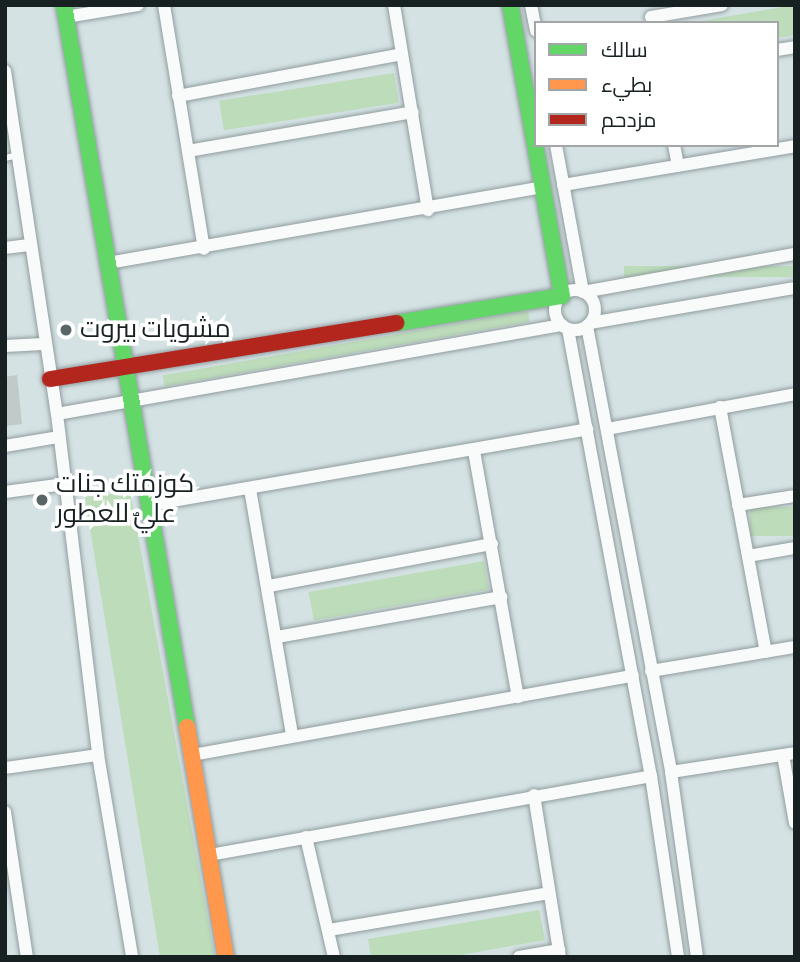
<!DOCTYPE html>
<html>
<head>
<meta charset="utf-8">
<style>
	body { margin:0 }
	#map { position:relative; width:800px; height:962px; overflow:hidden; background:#d4e2e4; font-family:"Alegreya Sans",Cairo,sans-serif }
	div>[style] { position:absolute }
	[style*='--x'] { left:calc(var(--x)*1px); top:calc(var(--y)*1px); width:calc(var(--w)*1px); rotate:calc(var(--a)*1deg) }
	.green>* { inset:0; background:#bcdcba; transform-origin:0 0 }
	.building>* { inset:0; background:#bfcac9 }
	.roads { filter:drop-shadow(0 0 2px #919c9e) drop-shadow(0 0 2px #919c9e) }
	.lane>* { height:6px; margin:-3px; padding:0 3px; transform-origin:3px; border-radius:3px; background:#f9fbfb }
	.street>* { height:12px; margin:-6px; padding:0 6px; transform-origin:6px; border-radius:6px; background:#f9fbfb }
	.street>.ring { margin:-6px; padding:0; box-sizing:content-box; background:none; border:12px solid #f9fbfb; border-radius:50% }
	.fast>* { height:16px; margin:-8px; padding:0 8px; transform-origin:8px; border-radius:8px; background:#63d668 }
	.slow>* { height:16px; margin:-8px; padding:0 8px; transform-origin:8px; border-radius:8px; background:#ff974d }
	.jam>* { height:16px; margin:-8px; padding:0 8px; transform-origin:8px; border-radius:8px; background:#b3261e }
	.dots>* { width:19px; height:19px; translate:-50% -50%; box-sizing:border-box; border:4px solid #fff; border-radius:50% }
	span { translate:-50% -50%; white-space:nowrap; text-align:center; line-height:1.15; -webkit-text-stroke:7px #fff; paint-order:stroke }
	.poi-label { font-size:26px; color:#172122 }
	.left { translate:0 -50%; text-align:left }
	.frame { position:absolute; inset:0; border:7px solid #172122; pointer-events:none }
	.legend { position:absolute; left:534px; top:21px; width:245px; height:126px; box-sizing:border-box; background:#fff; border:2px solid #a2a6a7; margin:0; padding:9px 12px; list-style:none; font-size:21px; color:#172122 }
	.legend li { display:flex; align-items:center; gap:14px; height:35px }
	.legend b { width:35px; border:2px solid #a2a6a7 }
</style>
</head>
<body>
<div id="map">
	<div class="green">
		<div style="clip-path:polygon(795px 5px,795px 35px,777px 38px,777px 23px,689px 23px)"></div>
		<div style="left:394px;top:73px;width:30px;height:177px;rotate:81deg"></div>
		<div style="left:795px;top:266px;width:11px;height:171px;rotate:90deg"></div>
		<div style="left:528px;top:311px;width:11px;height:371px;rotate:80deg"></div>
		<div style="clip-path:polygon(130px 492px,215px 957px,160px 957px,85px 497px)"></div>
		<div style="left:795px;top:507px;width:29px;height:45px;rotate:90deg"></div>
		<div style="left:484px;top:561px;width:29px;height:178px;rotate:80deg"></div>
		<div style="clip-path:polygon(539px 910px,545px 940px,449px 957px,371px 957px,368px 939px)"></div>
	</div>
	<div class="building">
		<div style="clip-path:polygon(17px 375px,22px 424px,5px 426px,5px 377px)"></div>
	</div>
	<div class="roads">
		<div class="lane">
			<div style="--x:5;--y:158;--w:13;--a:-13"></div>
		</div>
		<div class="street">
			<div style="--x:164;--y:5;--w:247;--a:80.7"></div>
			<div style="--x:394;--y:5;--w:208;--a:80.6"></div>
			<div style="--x:531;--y:5;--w:26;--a:79"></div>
			<div style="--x:66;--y:17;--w:73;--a:-9.5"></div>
			<div style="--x:651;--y:17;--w:72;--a:-9.6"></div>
			<div style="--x:777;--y:50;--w:18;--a:-9"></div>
			<div style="--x:5;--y:71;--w:347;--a:81.4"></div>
			<div style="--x:57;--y:414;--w:343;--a:83.1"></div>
			<div style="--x:98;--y:755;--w:205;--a:80.4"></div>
			<div style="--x:178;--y:96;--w:228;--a:-10.6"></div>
			<div style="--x:556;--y:145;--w:149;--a:79.6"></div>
			<div style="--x:583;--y:292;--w:215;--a:-10.2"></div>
			<div style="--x:674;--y:145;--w:21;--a:79"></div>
			<div style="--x:188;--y:151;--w:228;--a:-9.8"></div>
			<div style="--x:563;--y:185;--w:235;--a:-9.5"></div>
			<div style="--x:5;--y:248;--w:24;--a:-7"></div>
			<div style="--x:108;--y:263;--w:441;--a:-9.9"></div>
			<div class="ring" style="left:555px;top:290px;width:28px;height:28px"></div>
			<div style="--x:590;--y:323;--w:208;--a:-9.7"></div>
			<div style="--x:587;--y:326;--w:454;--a:79.3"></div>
			<div style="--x:671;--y:772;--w:187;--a:82"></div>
			<div style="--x:568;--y:329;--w:455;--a:79.5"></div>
			<div style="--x:651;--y:776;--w:183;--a:81.5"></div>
			<div style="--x:5;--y:346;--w:38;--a:-3"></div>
			<div style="--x:720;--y:407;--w:249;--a:79.4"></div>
			<div style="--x:57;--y:414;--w:513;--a:-10"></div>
			<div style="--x:607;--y:429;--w:191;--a:-10.5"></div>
			<div style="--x:5;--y:446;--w:55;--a:-9.5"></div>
			<div style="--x:474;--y:451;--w:250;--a:79.9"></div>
			<div style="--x:250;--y:489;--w:250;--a:80.3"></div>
			<div style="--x:5;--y:492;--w:60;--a:-7.7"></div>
			<div style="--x:149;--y:505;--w:445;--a:-9.8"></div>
			<div style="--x:738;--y:505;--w:58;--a:-9"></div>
			<div style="--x:748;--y:556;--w:48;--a:-9.7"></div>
			<div style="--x:269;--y:586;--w:227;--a:-10.7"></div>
			<div style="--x:277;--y:637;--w:228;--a:-10.1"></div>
			<div style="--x:651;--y:671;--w:146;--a:-9.5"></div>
			<div style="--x:192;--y:755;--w:448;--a:-10.2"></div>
			<div style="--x:783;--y:755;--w:69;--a:80"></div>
			<div style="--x:5;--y:768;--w:94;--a:-8"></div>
			<div style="--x:671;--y:772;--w:125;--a:-8.7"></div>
			<div style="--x:534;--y:795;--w:164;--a:80.9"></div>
			<div style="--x:5;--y:812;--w:147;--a:81.4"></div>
			<div style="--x:306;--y:837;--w:123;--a:76.9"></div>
			<div style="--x:209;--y:855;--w:449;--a:-10.1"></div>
			<div style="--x:329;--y:930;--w:223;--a:-9.5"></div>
			<div style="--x:519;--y:957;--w:41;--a:-9.9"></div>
		</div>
		<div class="fast">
			<div style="--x:64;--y:5;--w:732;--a:80.33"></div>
			<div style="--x:397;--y:323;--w:167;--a:-9.3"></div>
			<div style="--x:562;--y:296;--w:296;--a:-100.1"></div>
		</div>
		<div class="slow">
			<div style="--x:187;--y:727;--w:233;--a:80.4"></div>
		</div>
		<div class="jam">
			<div style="--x:50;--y:379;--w:351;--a:-9.2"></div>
		</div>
	</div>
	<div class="dots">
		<div style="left:66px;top:330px;background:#596566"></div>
		<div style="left:42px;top:500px;background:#596566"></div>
	</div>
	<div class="poi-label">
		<span class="left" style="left:80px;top:330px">مشويات بيروت</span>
		<span class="left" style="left:56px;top:500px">كوزمتك جنات<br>عليٌ للعطور</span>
	</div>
	<div class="frame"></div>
	<ul class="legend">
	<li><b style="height:9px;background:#63d668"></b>سالك</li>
	<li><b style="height:9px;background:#ff974d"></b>بطيء</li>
	<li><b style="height:9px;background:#b3261e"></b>مزدحم</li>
	</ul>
</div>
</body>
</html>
